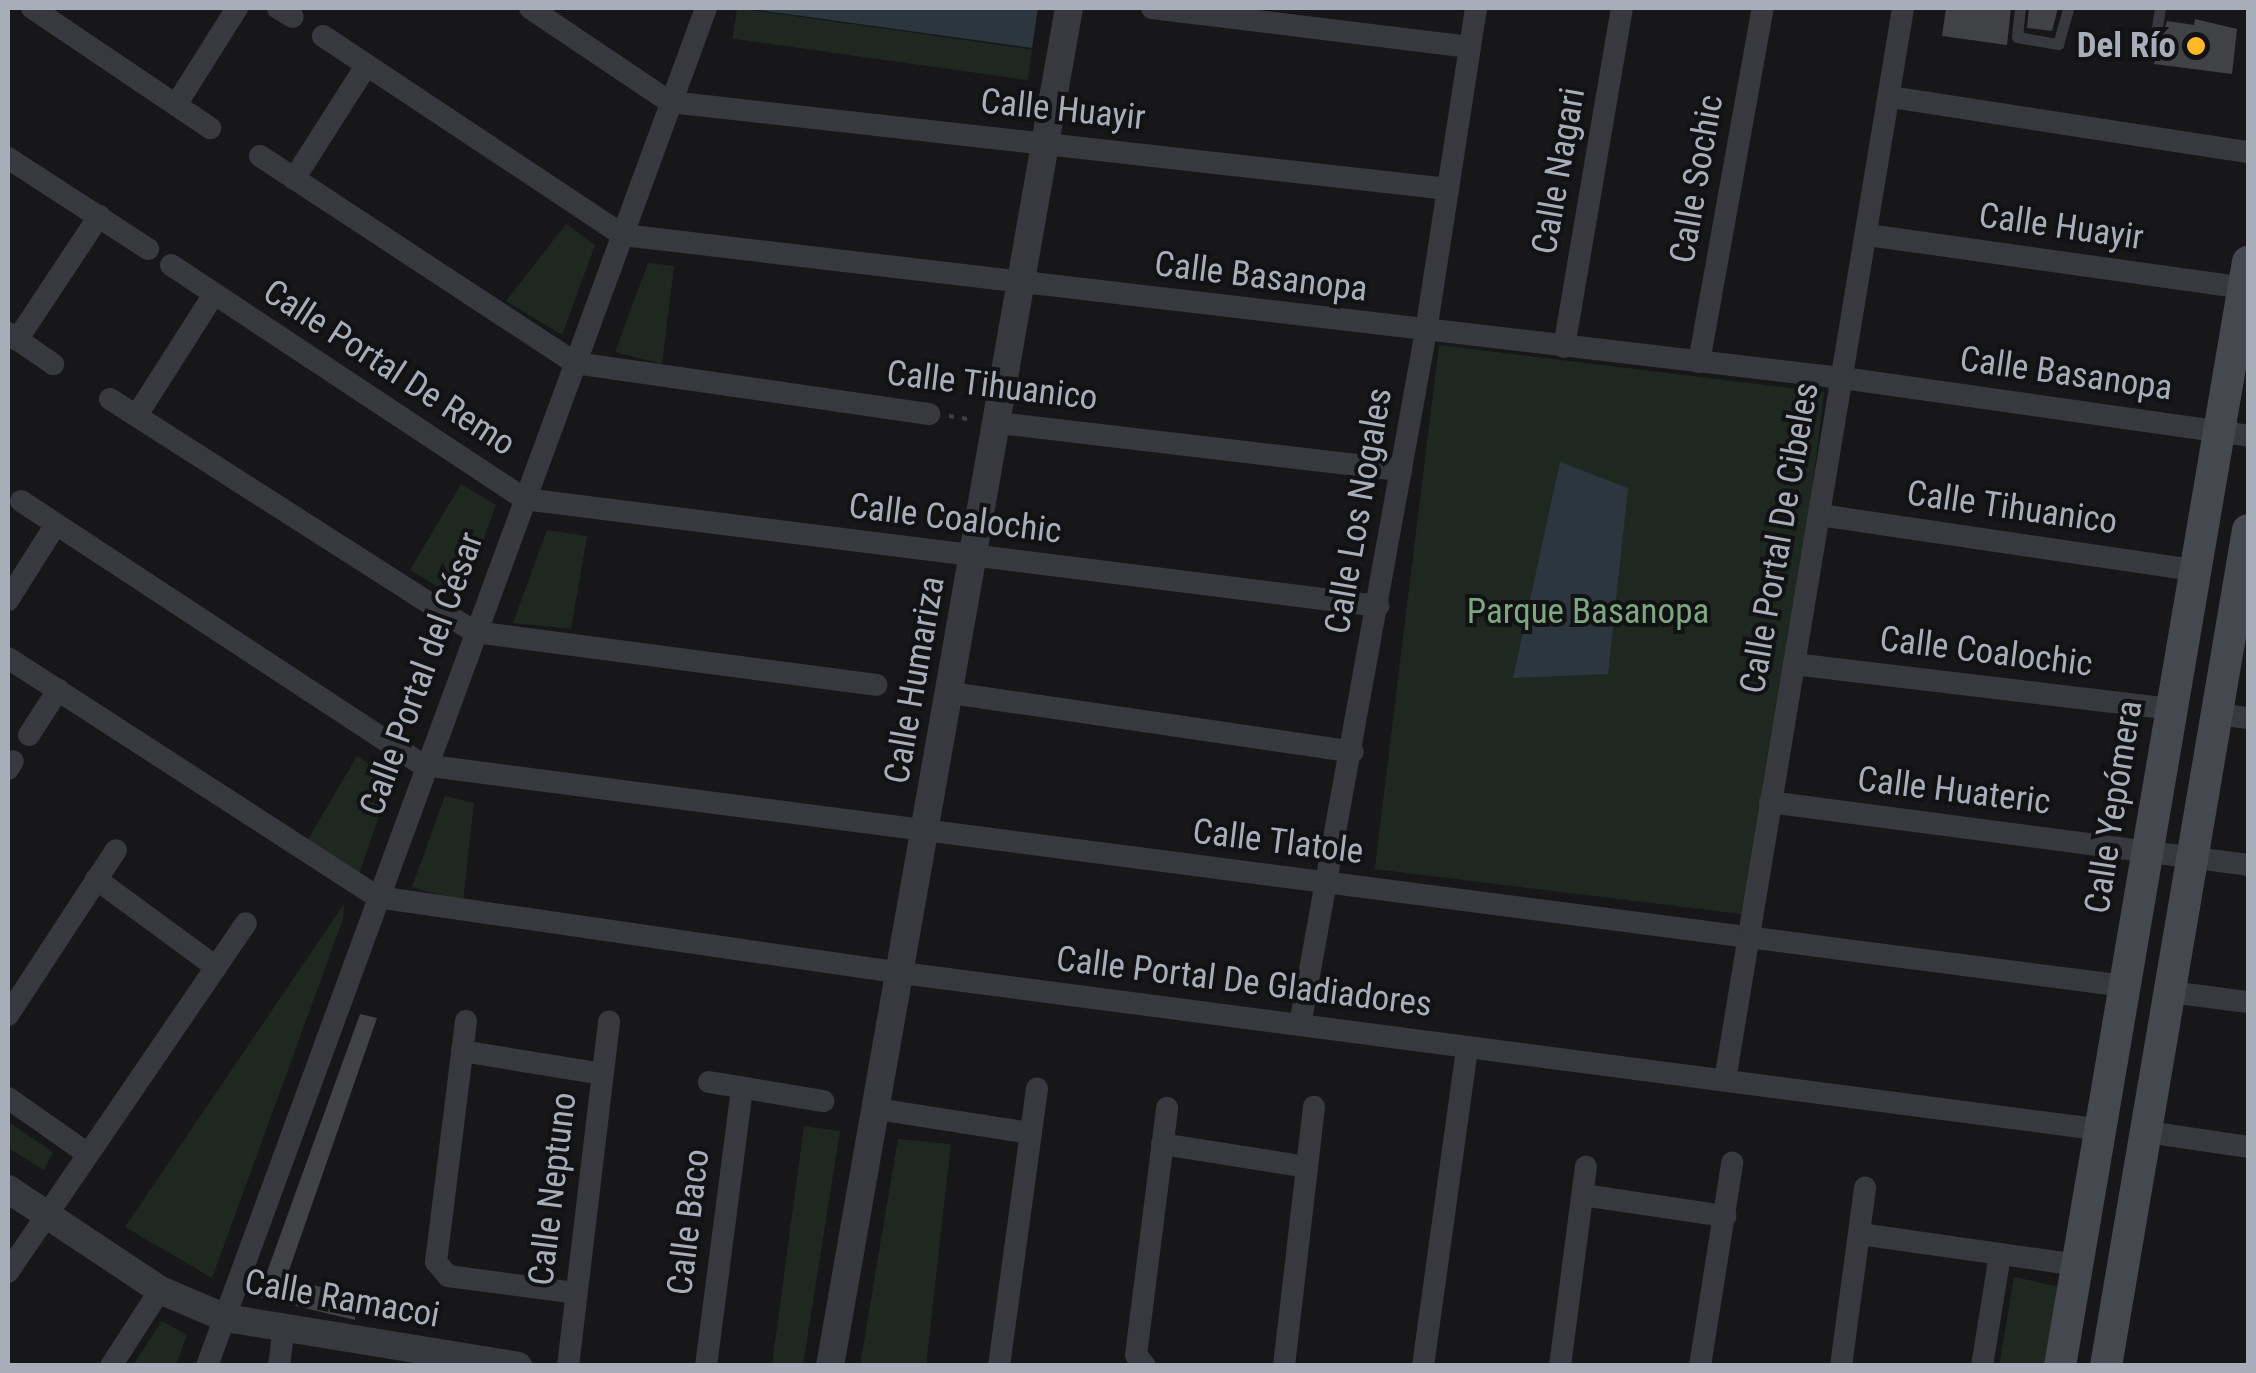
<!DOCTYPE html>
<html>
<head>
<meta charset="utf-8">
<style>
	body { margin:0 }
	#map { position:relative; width:2256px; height:1373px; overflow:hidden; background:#171719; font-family:"Roboto Condensed",sans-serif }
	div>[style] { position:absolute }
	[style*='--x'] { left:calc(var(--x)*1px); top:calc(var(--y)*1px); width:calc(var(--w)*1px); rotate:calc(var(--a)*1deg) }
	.green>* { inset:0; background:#1e2820; transform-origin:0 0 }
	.water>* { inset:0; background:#2c363f }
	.building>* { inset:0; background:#414246 }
	.path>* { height:4px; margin-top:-2px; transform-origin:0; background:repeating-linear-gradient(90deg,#3d4046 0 5px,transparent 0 13px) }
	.service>* { height:11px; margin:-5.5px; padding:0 5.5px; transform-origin:5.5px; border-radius:5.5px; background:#37393f }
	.minor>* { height:22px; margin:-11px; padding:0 11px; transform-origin:11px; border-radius:11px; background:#37393f }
	.tertiary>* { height:28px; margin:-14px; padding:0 14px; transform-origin:14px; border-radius:14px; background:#37393f }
	.secondary>* { height:32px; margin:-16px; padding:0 16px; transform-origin:16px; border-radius:16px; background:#45484f }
	.dots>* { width:28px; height:28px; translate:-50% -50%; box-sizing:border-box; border:5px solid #121214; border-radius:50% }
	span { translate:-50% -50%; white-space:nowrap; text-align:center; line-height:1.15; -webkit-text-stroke:8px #121214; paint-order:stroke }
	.poi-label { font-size:35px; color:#a8adba; font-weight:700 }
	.right { translate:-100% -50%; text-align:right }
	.street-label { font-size:35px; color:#a8adba }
	.park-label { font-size:35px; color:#7da780 }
	.frame { position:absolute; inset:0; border:10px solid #a8adba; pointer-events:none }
</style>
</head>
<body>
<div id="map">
	<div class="green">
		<div style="left:737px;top:8px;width:298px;height:31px;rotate:8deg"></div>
		<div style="clip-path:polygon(566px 224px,595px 245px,562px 335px,506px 301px)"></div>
		<div style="clip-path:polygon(648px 263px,674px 266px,662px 364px,615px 352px)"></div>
		<div style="left:1439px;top:345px;width:388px;height:528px;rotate:7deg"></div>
		<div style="clip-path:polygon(461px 484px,496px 505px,461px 601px,410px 570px)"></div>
		<div style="clip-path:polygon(547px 530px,587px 536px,571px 629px,513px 623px)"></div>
		<div style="clip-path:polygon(357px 756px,392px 779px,359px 874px,307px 841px)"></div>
		<div style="clip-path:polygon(445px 796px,474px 803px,463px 902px,412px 887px)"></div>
		<div style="clip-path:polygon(344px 904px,343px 919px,212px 1278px,125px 1227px)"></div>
		<div style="clip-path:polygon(8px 1122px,53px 1152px,44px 1170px,8px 1148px)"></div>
		<div style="clip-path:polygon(804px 1126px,840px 1131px,803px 1365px,772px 1365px)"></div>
		<div style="clip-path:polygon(898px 1139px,951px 1144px,926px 1365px,860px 1365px)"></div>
		<div style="clip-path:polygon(2014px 1277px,2060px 1287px,2045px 1365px,1999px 1366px)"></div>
		<div style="clip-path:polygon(162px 1321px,187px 1335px,176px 1365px,133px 1365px)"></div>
	</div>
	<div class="water">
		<div style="clip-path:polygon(744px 8px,1038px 8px,1032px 48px)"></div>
		<div style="clip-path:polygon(1560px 462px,1628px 488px,1608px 674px,1513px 678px)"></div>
	</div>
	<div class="building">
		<div style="clip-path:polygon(1946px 8px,2011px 8px,2007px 45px,1942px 36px)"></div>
		<div style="clip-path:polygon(2029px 8px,2058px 8px,2052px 31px,2027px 28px)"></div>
		<div style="clip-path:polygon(2195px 19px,2237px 29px,2232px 74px,2154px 64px,2167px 21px,2194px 25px)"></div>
		<div style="clip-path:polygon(360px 1014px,377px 1018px,286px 1279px,356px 1295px,355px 1320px,258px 1297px)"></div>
	</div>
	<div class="path">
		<div style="--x:949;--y:416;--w:25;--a:9"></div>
		<div style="--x:896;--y:687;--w:31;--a:6"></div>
	</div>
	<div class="service">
		<div style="--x:2020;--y:8;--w:29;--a:96"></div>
		<div style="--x:2017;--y:37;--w:42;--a:9.7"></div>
		<div style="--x:2058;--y:44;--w:37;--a:-74"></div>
		<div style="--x:2153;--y:53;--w:46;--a:-81.2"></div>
	</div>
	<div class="minor">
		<div style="--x:32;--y:8;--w:215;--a:34"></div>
		<div style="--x:278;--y:8;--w:17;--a:31"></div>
		<div style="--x:530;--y:8;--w:169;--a:33.9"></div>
		<div style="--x:670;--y:102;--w:783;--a:6.38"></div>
		<div style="--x:1152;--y:8;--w:320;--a:7"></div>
		<div style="--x:323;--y:36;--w:360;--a:33.6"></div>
		<div style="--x:623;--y:235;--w:1228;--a:6.69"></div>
		<div style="--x:1843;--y:378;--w:409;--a:8.1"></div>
		<div style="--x:1891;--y:97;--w:361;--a:8.8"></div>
		<div style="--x:176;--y:105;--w:115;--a:-57.8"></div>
		<div style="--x:260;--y:156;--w:377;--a:33.3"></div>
		<div style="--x:575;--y:363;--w:358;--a:8.2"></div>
		<div style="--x:8;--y:158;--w:167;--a:33"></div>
		<div style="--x:294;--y:179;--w:134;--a:-57.5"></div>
		<div style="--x:1868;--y:235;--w:379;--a:8"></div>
		<div style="--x:171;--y:265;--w:424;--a:33.5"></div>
		<div style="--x:524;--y:499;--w:861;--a:7.14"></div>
		<div style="--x:8;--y:333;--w:55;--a:34.6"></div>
		<div style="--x:17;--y:340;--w:149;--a:-56.5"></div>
		<div style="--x:1564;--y:347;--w:344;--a:-80.3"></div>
		<div style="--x:1699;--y:362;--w:360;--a:-79.8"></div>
		<div style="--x:110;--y:399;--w:433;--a:32.6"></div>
		<div style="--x:475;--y:632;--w:405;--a:7.5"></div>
		<div style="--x:137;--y:415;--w:143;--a:-57.5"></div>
		<div style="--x:999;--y:423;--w:405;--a:6.7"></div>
		<div style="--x:21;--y:501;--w:481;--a:33.3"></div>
		<div style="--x:423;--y:765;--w:1716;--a:7.4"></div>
		<div style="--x:1820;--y:515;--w:378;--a:8.4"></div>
		<div style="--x:8;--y:600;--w:90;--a:-57.7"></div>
		<div style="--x:8;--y:658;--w:440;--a:32.9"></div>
		<div style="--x:377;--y:897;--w:530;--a:8.24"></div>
		<div style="--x:902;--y:973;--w:1211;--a:7.45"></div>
		<div style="--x:1794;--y:664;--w:379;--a:6.8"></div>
		<div style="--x:951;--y:693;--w:406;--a:8.3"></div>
		<div style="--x:2219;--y:714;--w:29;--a:8"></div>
		<div style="--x:29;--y:735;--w:54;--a:-57.2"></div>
		<div style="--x:8;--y:769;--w:9;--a:-58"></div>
		<div style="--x:1770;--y:802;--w:482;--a:7.5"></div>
		<div style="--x:96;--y:879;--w:149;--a:36.3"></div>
		<div style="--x:2170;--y:992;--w:79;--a:7.3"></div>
		<div style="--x:8;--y:1015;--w:197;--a:-56.8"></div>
		<div style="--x:466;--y:1021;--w:243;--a:97.1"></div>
		<div style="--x:436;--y:1262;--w:18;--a:49"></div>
		<div style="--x:448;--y:1276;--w:128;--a:7.6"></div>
		<div style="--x:1300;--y:1025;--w:705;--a:-79.71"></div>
		<div style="--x:1426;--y:331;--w:327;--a:-81.2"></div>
		<div style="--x:462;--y:1051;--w:142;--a:9.3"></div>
		<div style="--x:1725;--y:1080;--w:1087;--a:-80.57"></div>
		<div style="--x:709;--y:1082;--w:116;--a:9.5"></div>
		<div style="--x:8;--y:1098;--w:94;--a:35"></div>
		<div style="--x:877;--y:1109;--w:156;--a:8.9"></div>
		<div style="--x:2147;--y:1132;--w:102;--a:8.4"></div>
		<div style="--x:1162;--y:1144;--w:147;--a:9"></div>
		<div style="--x:1583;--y:1195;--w:144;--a:8.4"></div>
		<div style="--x:1860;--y:1234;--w:219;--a:8.1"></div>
		<div style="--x:8;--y:1272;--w:422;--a:-55.7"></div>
		<div style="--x:111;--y:1366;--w:90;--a:-57.2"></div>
		<div style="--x:207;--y:1366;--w:1447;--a:-69.82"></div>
		<div style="--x:279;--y:1366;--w:34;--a:-83"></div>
		<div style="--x:568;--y:1366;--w:347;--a:-83.2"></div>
		<div style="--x:706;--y:1366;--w:281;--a:-82.6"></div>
		<div style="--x:999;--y:1366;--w:280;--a:-82.2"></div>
		<div style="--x:1145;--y:1366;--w:14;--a:-129"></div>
		<div style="--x:1136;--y:1355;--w:249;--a:-82.8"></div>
		<div style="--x:1284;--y:1366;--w:261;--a:-83.4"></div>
		<div style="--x:1423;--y:1366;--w:322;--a:-82.1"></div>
		<div style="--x:1560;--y:1366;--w:201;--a:-82.6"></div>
		<div style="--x:1700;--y:1366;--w:206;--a:-81"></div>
		<div style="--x:1841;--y:1366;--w:180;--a:-82.3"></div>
		<div style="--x:1982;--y:1366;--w:112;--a:-80.8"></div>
	</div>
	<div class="tertiary">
		<div style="--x:8;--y:1189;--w:182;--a:33.6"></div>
		<div style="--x:160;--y:1290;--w:72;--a:23"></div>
		<div style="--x:226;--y:1318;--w:296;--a:9.3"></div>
		<div style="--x:830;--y:1366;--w:1379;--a:-80.02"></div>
	</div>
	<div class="secondary">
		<div style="--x:2060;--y:1366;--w:1120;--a:-80.34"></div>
		<div style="--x:2106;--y:1366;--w:848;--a:-80.36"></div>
	</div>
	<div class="dots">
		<div style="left:2196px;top:46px;background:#ffb929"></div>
	</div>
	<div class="poi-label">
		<span class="right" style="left:2176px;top:46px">Del Río</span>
	</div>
	<div class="street-label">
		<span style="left:1063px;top:110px;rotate:6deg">Calle Huayir</span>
		<span style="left:1559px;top:171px;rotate:-80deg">Calle Nagari</span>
		<span style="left:1697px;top:179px;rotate:-80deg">Calle Sochic</span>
		<span style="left:2061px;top:227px;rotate:8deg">Calle Huayir</span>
		<span style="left:1261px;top:277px;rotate:7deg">Calle Basanopa</span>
		<span style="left:389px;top:368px;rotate:33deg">Calle Portal De Remo</span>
		<span style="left:2066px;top:374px;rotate:8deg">Calle Basanopa</span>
		<span style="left:992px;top:386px;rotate:7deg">Calle Tihuanico</span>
		<span style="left:2012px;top:508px;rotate:8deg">Calle Tihuanico</span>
		<span style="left:1359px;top:511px;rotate:-80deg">Calle Los Nogales</span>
		<span style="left:955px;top:519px;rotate:7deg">Calle Coalochic</span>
		<span style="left:1780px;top:538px;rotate:-80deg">Calle Portal De Cibeles</span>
		<span style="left:1986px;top:652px;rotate:7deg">Calle Coalochic</span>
		<span style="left:422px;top:674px;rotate:-70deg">Calle Portal del César</span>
		<span style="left:915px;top:680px;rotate:-80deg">Calle Humariza</span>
		<span style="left:1954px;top:791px;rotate:7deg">Calle Huateric</span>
		<span style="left:2114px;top:807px;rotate:-81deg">Calle Yepómera</span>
		<span style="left:1278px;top:842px;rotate:7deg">Calle Tlatole</span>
		<span style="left:1244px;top:982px;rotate:7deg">Calle Portal De Gladiadores</span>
		<span style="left:553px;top:1189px;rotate:-83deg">Calle Neptuno</span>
		<span style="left:689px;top:1222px;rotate:-83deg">Calle Baco</span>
		<span style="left:342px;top:1299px;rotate:10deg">Calle Ramacoi</span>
	</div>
	<div class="park-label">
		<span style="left:1588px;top:612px">Parque Basanopa</span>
	</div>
	<div class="frame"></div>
</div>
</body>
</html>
